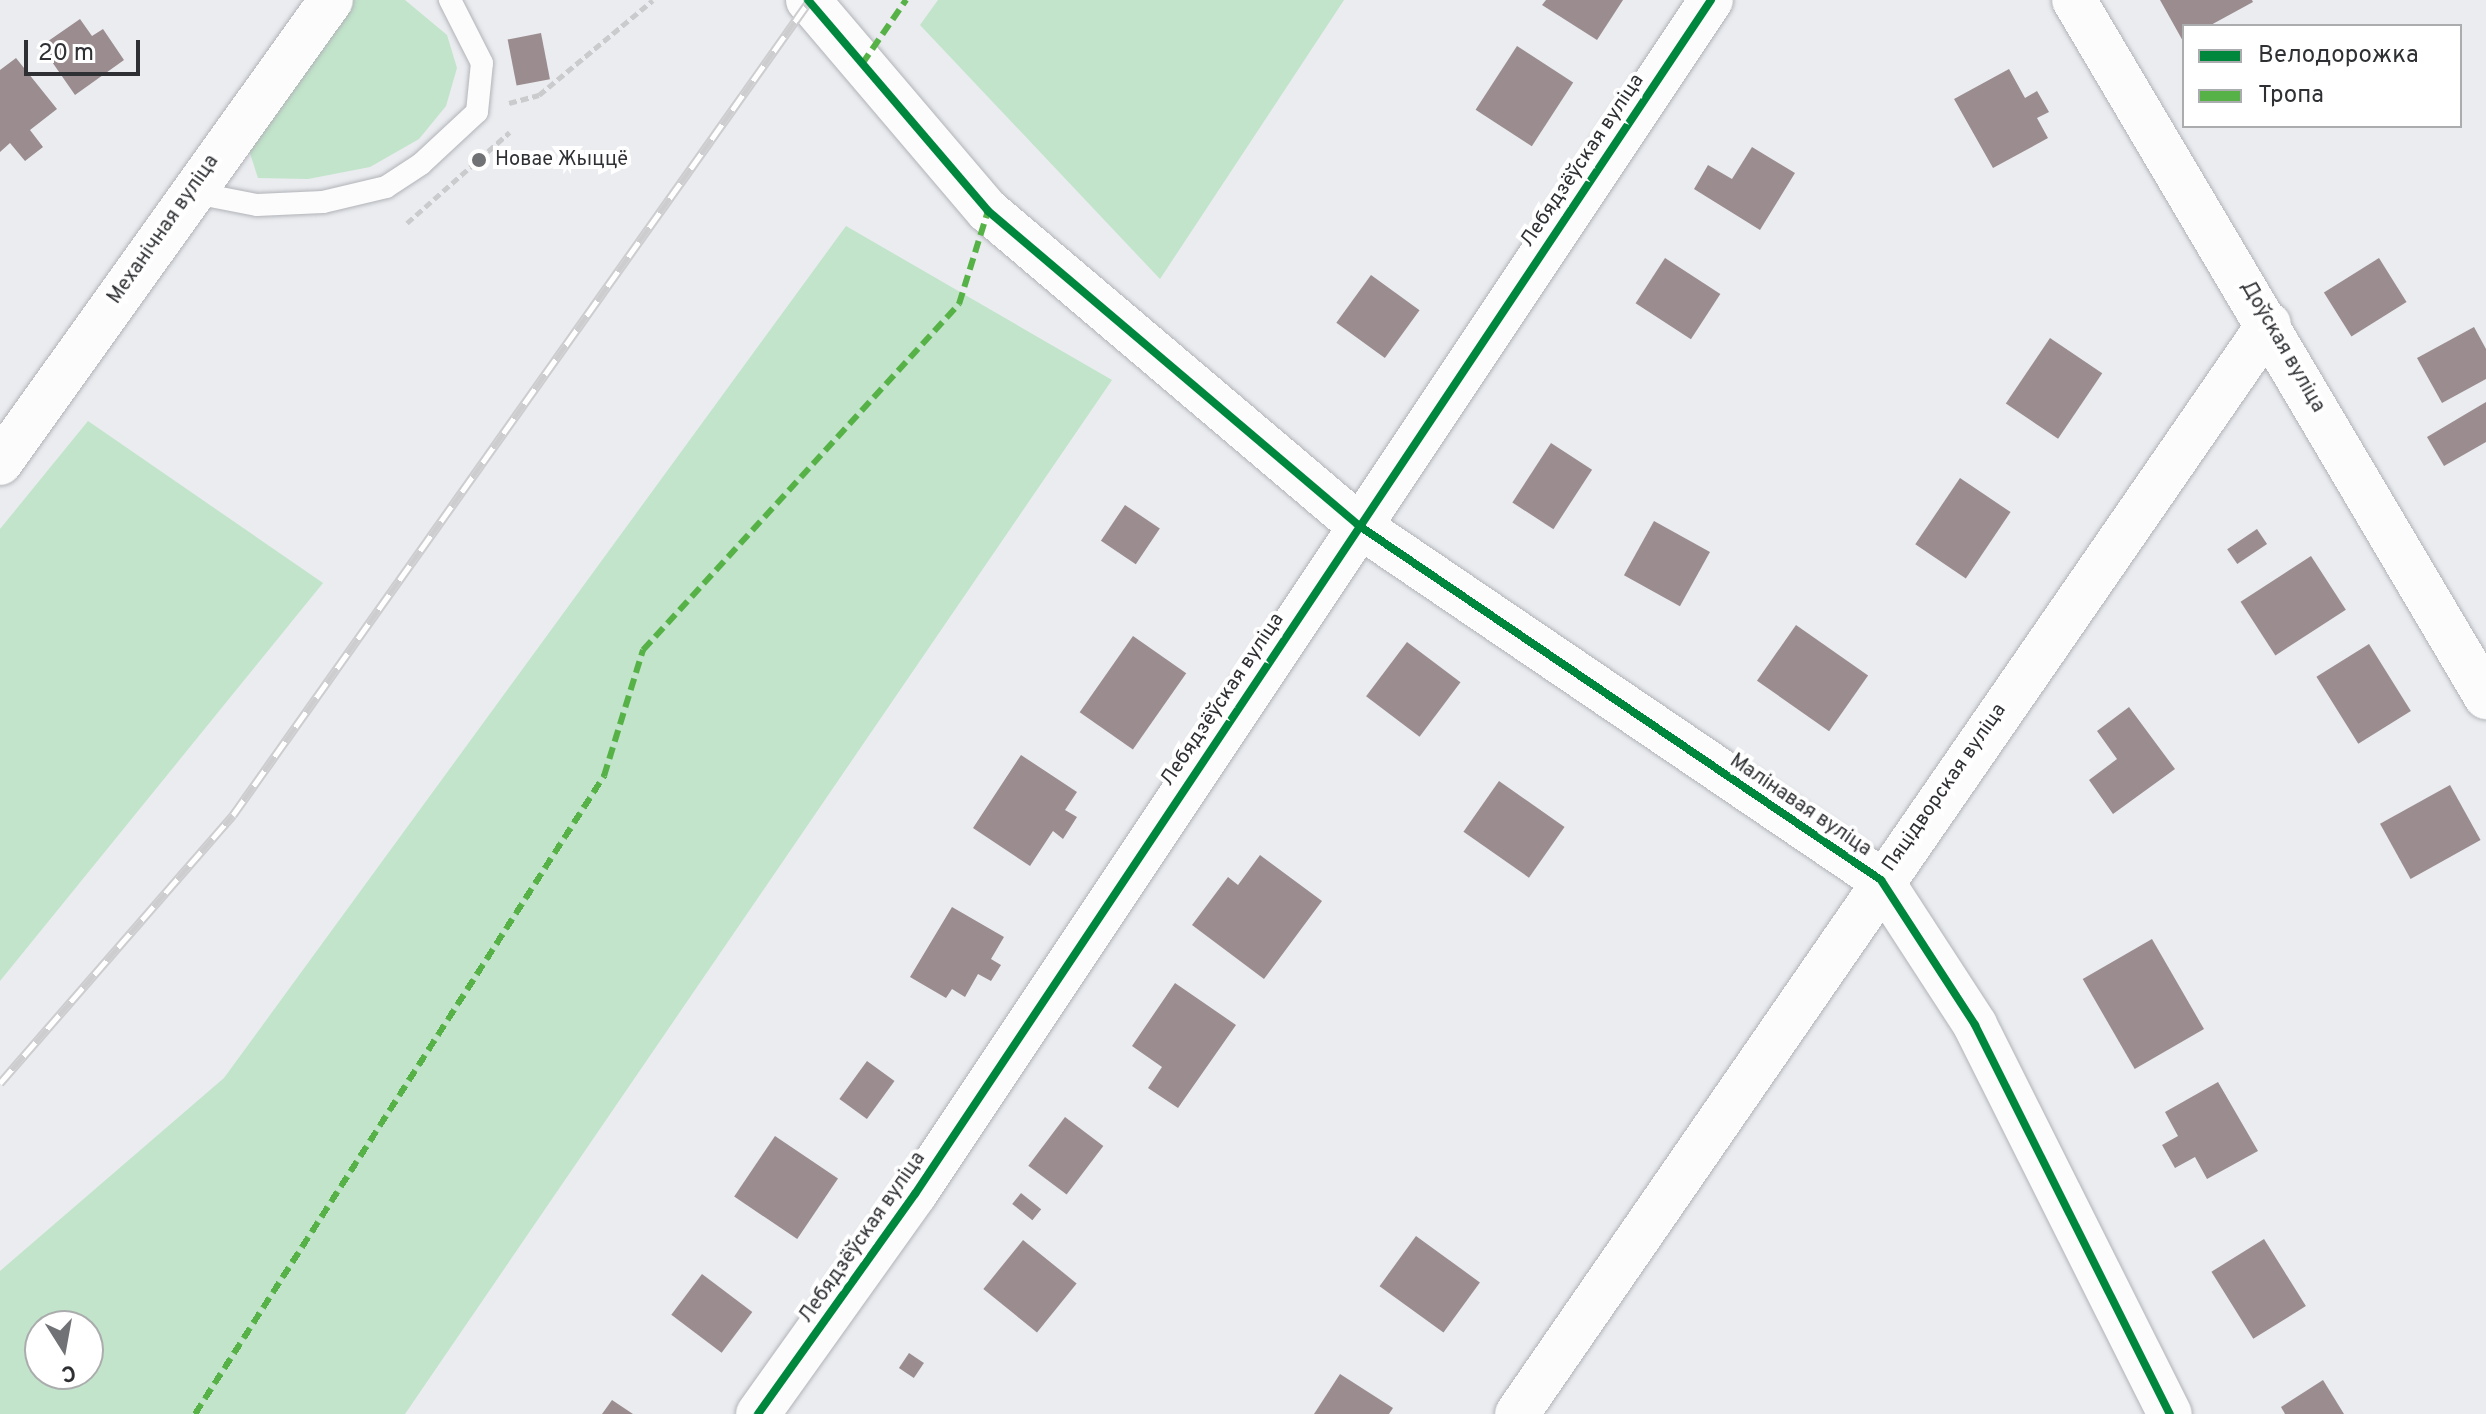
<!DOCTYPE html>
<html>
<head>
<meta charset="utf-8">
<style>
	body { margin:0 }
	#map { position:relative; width:2486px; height:1414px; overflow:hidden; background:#eaecf0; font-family:Overpass,sans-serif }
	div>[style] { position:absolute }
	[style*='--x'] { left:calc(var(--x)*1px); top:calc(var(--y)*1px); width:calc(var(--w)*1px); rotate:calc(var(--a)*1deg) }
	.green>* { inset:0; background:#c1e4ca }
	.building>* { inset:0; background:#9b8d8f; transform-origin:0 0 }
	.path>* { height:5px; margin-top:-2.5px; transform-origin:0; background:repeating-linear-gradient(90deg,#cacbcc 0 8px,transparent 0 12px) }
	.roads { filter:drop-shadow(0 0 2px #b1b3b7) drop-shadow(0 0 2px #b1b3b7) }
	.lane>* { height:22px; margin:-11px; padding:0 11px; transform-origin:11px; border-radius:11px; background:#fcfcfd }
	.street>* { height:44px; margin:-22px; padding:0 22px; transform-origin:22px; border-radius:22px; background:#fcfcfd }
	.secondary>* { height:44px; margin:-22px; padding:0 22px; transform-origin:22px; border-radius:22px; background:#fcfcfd }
	.rail>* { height:9px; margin-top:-4.5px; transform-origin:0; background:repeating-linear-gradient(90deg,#fff 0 18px,#cdcdcf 0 36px); box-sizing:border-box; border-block:2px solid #cdcdcf }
	.quiet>* { height:6px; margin-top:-3px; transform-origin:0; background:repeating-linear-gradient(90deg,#56b246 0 12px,transparent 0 18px) }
	.cycleway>* { height:8px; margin:-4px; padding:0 4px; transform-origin:4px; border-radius:4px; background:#00873e }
	.dots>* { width:22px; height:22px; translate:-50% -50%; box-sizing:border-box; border:4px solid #fff; border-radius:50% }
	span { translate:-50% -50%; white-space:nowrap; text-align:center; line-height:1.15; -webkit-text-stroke:8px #fff; paint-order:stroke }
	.poi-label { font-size:20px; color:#2e3033 }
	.left { translate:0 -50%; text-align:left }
	.street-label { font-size:20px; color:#2e3033 }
	.legend { position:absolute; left:2182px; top:24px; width:280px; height:104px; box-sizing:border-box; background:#fff; border:2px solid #abacad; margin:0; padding:10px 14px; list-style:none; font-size:24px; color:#2e3033 }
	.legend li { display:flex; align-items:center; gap:16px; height:40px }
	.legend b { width:40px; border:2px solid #abacad }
	.north { position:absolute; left:24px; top:1310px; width:80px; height:80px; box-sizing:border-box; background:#fff; border:2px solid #abacad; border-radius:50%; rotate:169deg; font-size:22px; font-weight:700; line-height:32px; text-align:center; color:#2e3033 }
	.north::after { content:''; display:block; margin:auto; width:28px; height:36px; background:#707275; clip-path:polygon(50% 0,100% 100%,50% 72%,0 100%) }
	.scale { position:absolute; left:24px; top:40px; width:116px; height:36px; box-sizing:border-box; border:4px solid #2e3033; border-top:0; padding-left:10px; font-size:24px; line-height:28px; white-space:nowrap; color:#2e3033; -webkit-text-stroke:6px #fff; paint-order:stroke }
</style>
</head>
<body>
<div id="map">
	<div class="green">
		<div style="clip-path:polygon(353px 0,405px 0,447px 35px,457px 68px,446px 106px,419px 139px,370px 167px,308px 179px,258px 178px,247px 144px)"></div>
		<div style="clip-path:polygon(938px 0,1344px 0,1160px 279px,920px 25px)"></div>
		<div style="clip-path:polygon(evenodd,846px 226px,1112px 380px,405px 1414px,0 1414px,0 1271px,224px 1078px,846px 226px,88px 1326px,88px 1374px,40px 1374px,40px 1326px,88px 1326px)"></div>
		<div style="clip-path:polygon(88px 421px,323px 583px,0 981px,0 529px)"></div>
	</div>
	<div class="building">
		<div style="clip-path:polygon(1546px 0,1623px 0,1597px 40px,1542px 5px)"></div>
		<div style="clip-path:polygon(2160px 0,2252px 0,2253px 2px,2209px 26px,2184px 26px,2184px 43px)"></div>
		<div style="clip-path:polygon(80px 19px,92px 36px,103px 29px,124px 60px,75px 95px,41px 46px)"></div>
		<div style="left:541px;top:33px;width:47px;height:34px;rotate:79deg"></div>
		<div style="left:1517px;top:46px;width:67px;height:76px;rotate:33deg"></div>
		<div style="clip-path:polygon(16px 58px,57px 109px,30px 130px,43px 147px,25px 161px,10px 143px,0 152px,0 70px)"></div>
		<div style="clip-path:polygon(2009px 69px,2025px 98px,2037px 91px,2049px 112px,2037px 118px,2048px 138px,1993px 168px,1954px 99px)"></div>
		<div style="clip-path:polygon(1752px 147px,1795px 173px,1760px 230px,1694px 189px,1708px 165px,1732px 179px)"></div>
		<div style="left:1665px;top:258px;width:66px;height:54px;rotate:33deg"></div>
		<div style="left:2379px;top:258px;width:52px;height:65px;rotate:58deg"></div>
		<div style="left:1371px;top:275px;width:60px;height:59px;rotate:36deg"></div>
		<div style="clip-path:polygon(2474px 327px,2486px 349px,2486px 379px,2442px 403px,2417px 358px)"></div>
		<div style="left:2050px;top:338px;width:63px;height:79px;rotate:34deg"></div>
		<div style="clip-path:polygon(2486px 402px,2486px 442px,2444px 466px,2427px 437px)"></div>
		<div style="left:1551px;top:443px;width:49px;height:71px;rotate:33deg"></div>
		<div style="left:1960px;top:478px;width:61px;height:80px;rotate:34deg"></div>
		<div style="left:1125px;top:505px;width:42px;height:43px;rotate:34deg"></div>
		<div style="left:1654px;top:521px;width:64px;height:62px;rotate:29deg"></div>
		<div style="left:2257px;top:529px;width:18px;height:36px;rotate:56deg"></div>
		<div style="left:2311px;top:556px;width:64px;height:84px;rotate:57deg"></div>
		<div style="left:1796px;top:625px;width:88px;height:68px;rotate:35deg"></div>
		<div style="left:1133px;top:636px;width:65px;height:93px;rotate:35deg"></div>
		<div style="left:1407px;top:642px;width:67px;height:68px;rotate:37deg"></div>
		<div style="left:2369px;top:644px;width:79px;height:62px;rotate:58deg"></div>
		<div style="clip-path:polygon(2129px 707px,2175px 769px,2113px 814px,2089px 780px,2117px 759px,2097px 731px)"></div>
		<div style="clip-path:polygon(1021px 755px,1077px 792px,1065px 810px,1077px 817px,1063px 839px,1053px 831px,1030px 866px,973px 828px)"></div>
		<div style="left:1499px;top:781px;width:80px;height:62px;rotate:35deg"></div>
		<div style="left:2450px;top:785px;width:63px;height:80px;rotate:61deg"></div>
		<div style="clip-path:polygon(1260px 855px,1322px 901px,1264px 979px,1192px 925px,1228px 877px,1238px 885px)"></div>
		<div style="clip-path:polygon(952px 907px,1004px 937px,991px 959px,1001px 965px,991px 981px,978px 974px,965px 997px,952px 989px,946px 998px,910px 977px)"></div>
		<div style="left:2152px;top:939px;width:104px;height:80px;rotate:60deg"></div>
		<div style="clip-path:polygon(1175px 983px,1236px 1025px,1178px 1108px,1148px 1088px,1162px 1067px,1132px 1046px)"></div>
		<div style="left:867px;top:1061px;width:34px;height:47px;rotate:36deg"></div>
		<div style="clip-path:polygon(2218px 1082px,2258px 1151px,2207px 1179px,2195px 1157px,2175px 1168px,2162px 1145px,2178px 1136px,2165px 1112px)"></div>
		<div style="left:1065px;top:1117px;width:48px;height:61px;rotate:37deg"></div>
		<div style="left:775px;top:1136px;width:76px;height:73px;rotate:34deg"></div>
		<div style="left:1021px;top:1193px;width:26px;height:14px;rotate:39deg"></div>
		<div style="left:1416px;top:1236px;width:79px;height:62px;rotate:36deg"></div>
		<div style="left:2264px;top:1239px;width:79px;height:62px;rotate:58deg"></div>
		<div style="left:1023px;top:1240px;width:69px;height:63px;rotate:39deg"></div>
		<div style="left:702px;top:1274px;width:63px;height:51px;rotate:37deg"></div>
		<div style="left:909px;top:1353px;width:18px;height:18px;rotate:34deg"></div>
		<div style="clip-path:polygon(1340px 1374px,1393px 1408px,1389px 1414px,1314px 1414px)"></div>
		<div style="clip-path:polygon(2323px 1380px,2344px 1414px,2285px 1414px,2281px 1407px)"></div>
		<div style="clip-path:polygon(612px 1400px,633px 1414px,602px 1414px)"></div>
	</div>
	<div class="path">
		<div style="--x:509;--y:103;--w:31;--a:-15"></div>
		<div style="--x:539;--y:95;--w:148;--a:-39.8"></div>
		<div style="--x:407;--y:223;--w:137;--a:-41.5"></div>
	</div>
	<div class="roads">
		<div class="lane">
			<div style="--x:190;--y:192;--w:68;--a:11"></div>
			<div style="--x:257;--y:205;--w:66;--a:-2.6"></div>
			<div style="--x:323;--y:202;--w:65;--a:-13.4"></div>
			<div style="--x:386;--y:187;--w:42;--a:-33.3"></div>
			<div style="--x:421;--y:164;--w:76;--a:-42.9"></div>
			<div style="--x:477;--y:112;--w:49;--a:-84.2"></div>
			<div style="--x:482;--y:63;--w:71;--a:-116.9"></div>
		</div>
		<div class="street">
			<div style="--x:2074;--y:0;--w:810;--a:59.41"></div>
			<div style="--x:809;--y:1;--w:276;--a:49.6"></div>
			<div style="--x:988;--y:211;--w:485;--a:40.3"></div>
			<div style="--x:1358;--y:525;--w:632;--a:34.17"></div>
			<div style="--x:1881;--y:880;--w:173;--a:57"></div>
			<div style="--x:1975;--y:1025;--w:435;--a:63.4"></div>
			<div style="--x:758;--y:1414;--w:270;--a:-54.5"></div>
			<div style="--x:915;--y:1194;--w:1435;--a:-56.31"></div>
			<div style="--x:1517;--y:1414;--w:1324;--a:-55.4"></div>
		</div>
		<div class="secondary">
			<div style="--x:808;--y:0;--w:1;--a:45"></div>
			<div style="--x:0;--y:463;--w:569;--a:-54.44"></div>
		</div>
	</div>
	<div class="rail">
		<div style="--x:0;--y:1083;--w:355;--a:-49"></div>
		<div style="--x:233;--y:815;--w:999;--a:-54.7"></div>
	</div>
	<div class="quiet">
		<div style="--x:862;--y:64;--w:78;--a:-55.5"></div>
		<div style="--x:195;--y:1414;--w:758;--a:-57.34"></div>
		<div style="--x:604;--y:776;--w:132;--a:-72.8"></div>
		<div style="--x:643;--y:650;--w:469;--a:-47.6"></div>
		<div style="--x:959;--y:304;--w:97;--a:-72.7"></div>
	</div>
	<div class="cycleway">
		<div style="--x:808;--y:0;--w:277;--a:49.5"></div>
		<div style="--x:988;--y:211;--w:485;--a:40.3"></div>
		<div style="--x:1358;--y:525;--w:632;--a:34.17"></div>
		<div style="--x:1881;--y:880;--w:173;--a:57"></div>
		<div style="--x:1975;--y:1025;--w:435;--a:63.4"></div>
		<div style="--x:758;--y:1414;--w:270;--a:-54.5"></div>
		<div style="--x:915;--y:1194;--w:1435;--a:-56.31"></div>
	</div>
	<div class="dots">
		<div style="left:479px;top:160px;background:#707275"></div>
	</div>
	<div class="poi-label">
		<span class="left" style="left:495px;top:160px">Новае Жыццё</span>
	</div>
	<div class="street-label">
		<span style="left:1583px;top:161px;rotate:-56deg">Лебядзёўская вуліца</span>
		<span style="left:164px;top:230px;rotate:-55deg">Механічная вуліца</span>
		<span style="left:2282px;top:347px;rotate:60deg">Доўская вуліца</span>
		<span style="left:1223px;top:700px;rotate:-56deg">Лебядзёўская вуліца</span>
		<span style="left:1945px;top:788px;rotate:-55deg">Пяцідворская вуліца</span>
		<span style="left:1800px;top:806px;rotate:34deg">Малінавая вуліца</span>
		<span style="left:863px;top:1238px;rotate:-55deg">Лебядзёўская вуліца</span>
	</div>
	<ul class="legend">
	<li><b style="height:10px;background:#00873e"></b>Велодорожка</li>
	<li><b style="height:10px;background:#56b246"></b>Тропа</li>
	</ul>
	<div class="north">С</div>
	<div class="scale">20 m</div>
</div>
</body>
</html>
